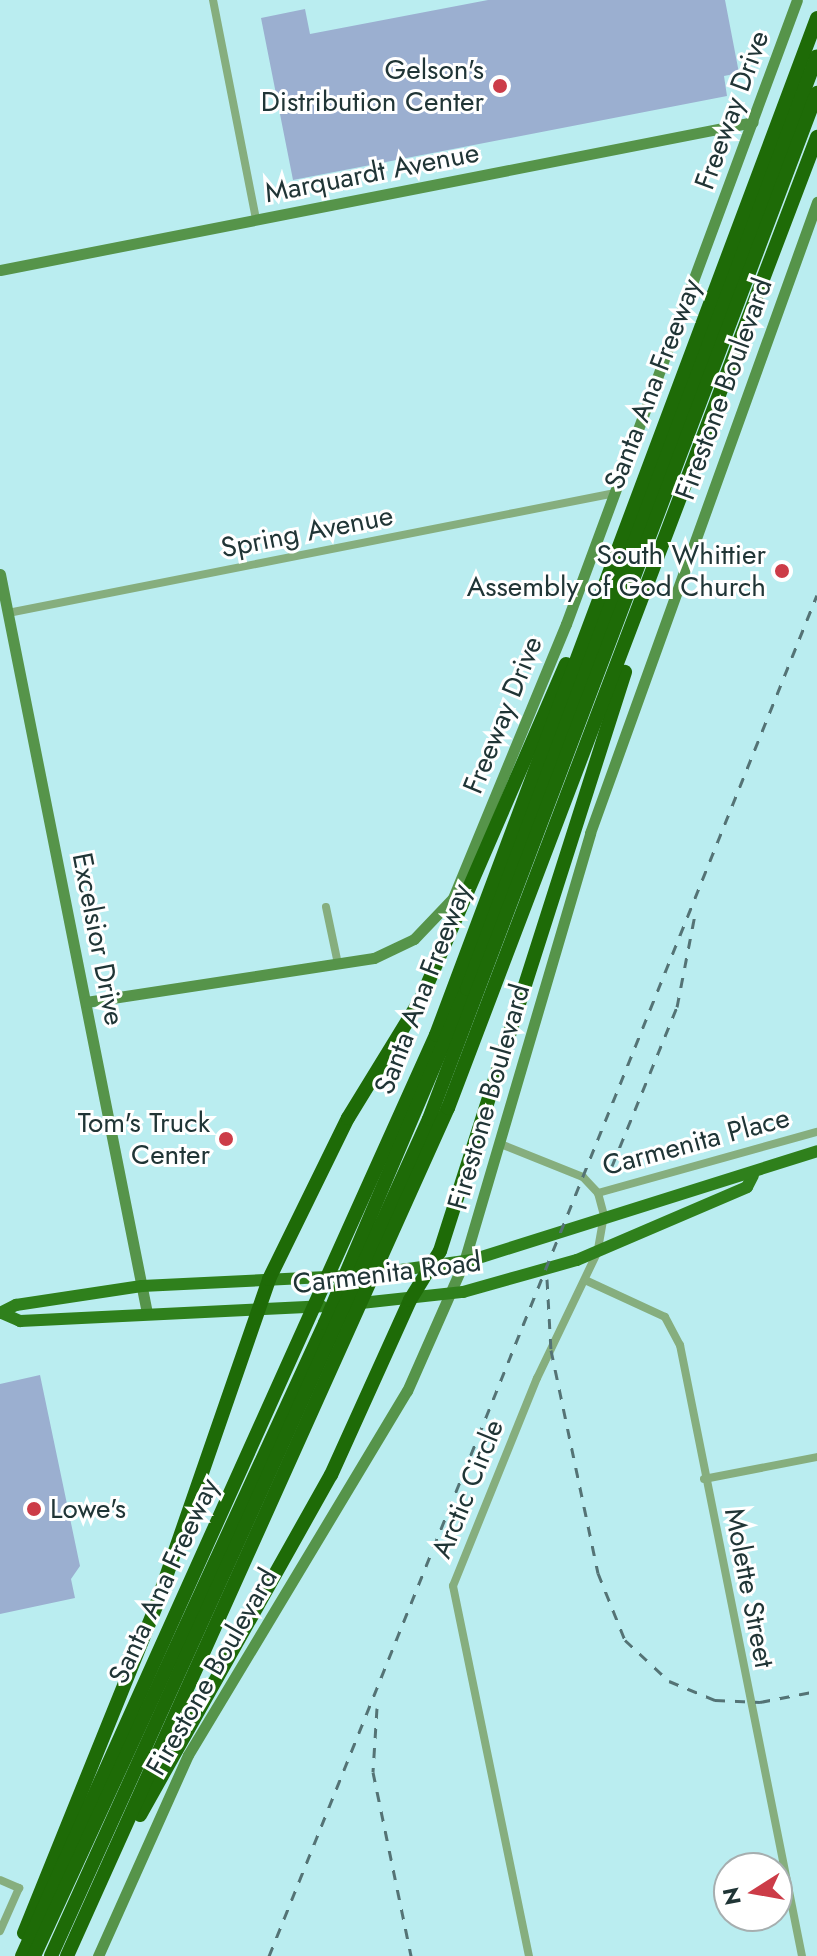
<!DOCTYPE html>
<html>
<head>
<meta charset="utf-8">
<style>
	body { margin:0 }
	#map { position:relative; width:817px; height:1956px; overflow:hidden; background:#baedf0; font-family:Jost,sans-serif }
	div>[style] { position:absolute }
	[style*='--x'] { left:calc(var(--x)*1px); top:calc(var(--y)*1px); width:calc(var(--w)*1px); rotate:calc(var(--a)*1deg) }
	.building>* { inset:0; background:#9bafd0 }
	.street>* { height:8px; margin:-4px; padding:0 4px; transform-origin:4px; border-radius:4px; background:#86ae7e }
	.secondary>* { height:11px; margin:-5.5px; padding:0 5.5px; transform-origin:5.5px; border-radius:5.5px; background:#56944a }
	.primary>* { height:12px; margin:-6px; padding:0 6px; transform-origin:6px; border-radius:6px; background:#2f801c }
	.highway>* { height:14px; margin:-7px; padding:0 7px; transform-origin:7px; border-radius:7px; background:#1e6b07 }
	.rail>* { height:3px; margin-top:-1.5px; transform-origin:0; background:repeating-linear-gradient(90deg,#547375 0 10px,transparent 0 20px) }
	.dots>* { width:22px; height:22px; translate:-50% -50%; box-sizing:border-box; border:4px solid #fff; border-radius:50% }
	span { translate:-50% -50%; white-space:nowrap; text-align:center; line-height:1.15; -webkit-text-stroke:6px #fff; paint-order:stroke }
	.poi-label { font-size:28px; color:#203536 }
	.right { translate:-100% -50%; text-align:right }
	.left { translate:0 -50%; text-align:left }
	.street-label { font-size:28px; color:#203536 }
	.north { position:absolute; left:713px; top:1852px; width:80px; height:80px; box-sizing:border-box; background:#fff; border:2px solid #a6aeaf; border-radius:50%; rotate:259deg; font-size:22px; font-weight:700; line-height:32px; text-align:center; color:#203536 }
	.north::after { content:''; display:block; margin:auto; width:28px; height:36px; background:#cc3c48; clip-path:polygon(50% 0,100% 100%,50% 72%,0 100%) }
</style>
</head>
<body>
<div id="map">
	<div class="building">
		<div style="clip-path:polygon(488px 0,725px 0,739px 73px,724px 76px,727px 96px,293px 180px,261px 18px,305px 9px,310px 34px)"></div>
		<div style="clip-path:polygon(40px 1375px,80px 1566px,71px 1579px,75px 1598px,0 1614px,0 1384px)"></div>
	</div>
	<div class="street">
		<div style="--x:213;--y:0;--w:224;--a:78.9"></div>
		<div style="--x:8;--y:613;--w:619;--a:-11.18"></div>
		<div style="--x:326;--y:907;--w:58;--a:78.1"></div>
		<div style="--x:503;--y:1145;--w:86;--a:21.8"></div>
		<div style="--x:583;--y:1177;--w:22;--a:47"></div>
		<div style="--x:598;--y:1193;--w:23;--a:75"></div>
		<div style="--x:604;--y:1215;--w:39;--a:100"></div>
		<div style="--x:597;--y:1253;--w:139;--a:115.6"></div>
		<div style="--x:537;--y:1378;--w:224;--a:112"></div>
		<div style="--x:453;--y:1586;--w:378;--a:78.4"></div>
		<div style="--x:598;--y:1193;--w:227;--a:-15.6"></div>
		<div style="--x:585;--y:1280;--w:88;--a:24.8"></div>
		<div style="--x:665;--y:1317;--w:32;--a:62"></div>
		<div style="--x:680;--y:1345;--w:623;--a:78.71"></div>
		<div style="--x:704;--y:1479;--w:115;--a:-11"></div>
		<div style="--x:0;--y:1880;--w:21;--a:23"></div>
		<div style="--x:19;--y:1888;--w:47;--a:113.8"></div>
	</div>
	<div class="secondary">
		<div style="--x:0;--y:270;--w:767;--a:-11.12"></div>
		<div style="--x:0;--y:574;--w:753;--a:78.75"></div>
		<div style="--x:86;--y:1002;--w:291;--a:-8.7"></div>
		<div style="--x:374;--y:958;--w:44;--a:-25.4"></div>
		<div style="--x:414;--y:939;--w:57;--a:-46.4"></div>
		<div style="--x:453;--y:898;--w:296;--a:-67.6"></div>
		<div style="--x:566;--y:624;--w:665;--a:-69.69"></div>
		<div style="--x:98;--y:1956;--w:220;--a:-65.9"></div>
		<div style="--x:188;--y:1755;--w:425;--a:-59"></div>
		<div style="--x:407;--y:1391;--w:141;--a:-66.2"></div>
		<div style="--x:464;--y:1262;--w:447;--a:-73.6"></div>
		<div style="--x:590;--y:833;--w:671;--a:-70.21"></div>
	</div>
	<div class="primary">
		<div style="--x:352;--y:1304;--w:112;--a:-6.2"></div>
		<div style="--x:463;--y:1292;--w:118;--a:-15.7"></div>
		<div style="--x:577;--y:1260;--w:185;--a:-23.2"></div>
		<div style="--x:747;--y:1187;--w:13;--a:-63"></div>
		<div style="--x:0;--y:1313;--w:18;--a:-27"></div>
		<div style="--x:16;--y:1305;--w:127;--a:-8.6"></div>
		<div style="--x:142;--y:1286;--w:223;--a:-2.8"></div>
		<div style="--x:365;--y:1275;--w:108;--a:-8"></div>
		<div style="--x:472;--y:1260;--w:362;--a:-17.5"></div>
		<div style="--x:2;--y:1313;--w:20;--a:24"></div>
		<div style="--x:20;--y:1321;--w:302;--a:-2.8"></div>
	</div>
	<div class="highway">
		<div style="--x:140;--y:1815;--w:390;--a:-60.7"></div>
		<div style="--x:331;--y:1475;--w:192;--a:-65.7"></div>
		<div style="--x:410;--y:1300;--w:57;--a:-58.5"></div>
		<div style="--x:440;--y:1251;--w:608;--a:-72.28"></div>
		<div style="--x:24;--y:1933;--w:356;--a:-68"></div>
		<div style="--x:157;--y:1603;--w:343;--a:-70.9"></div>
		<div style="--x:269;--y:1279;--w:179;--a:-63.9"></div>
		<div style="--x:348;--y:1118;--w:140;--a:-58.5"></div>
		<div style="--x:421;--y:999;--w:365;--a:-66.6"></div>
		<div style="--x:22;--y:1956;--w:1010;--a:-65.8"></div>
		<div style="--x:436;--y:1035;--w:1086;--a:-69.46"></div>
		<div style="--x:34;--y:1956;--w:697;--a:-65.31"></div>
		<div style="--x:325;--y:1323;--w:363;--a:-67"></div>
		<div style="--x:467;--y:989;--w:996;--a:-69.44"></div>
		<div style="--x:51;--y:1956;--w:918;--a:-65.7"></div>
		<div style="--x:429;--y:1119;--w:1097;--a:-69.29"></div>
		<div style="--x:67;--y:1956;--w:930;--a:-65.81"></div>
		<div style="--x:448;--y:1108;--w:1039;--a:-69.19"></div>
	</div>
	<div class="rail">
		<div style="--x:612;--y:1166;--w:172;--a:-67.8"></div>
		<div style="--x:677;--y:1007;--w:95;--a:-79"></div>
		<div style="--x:547;--y:1279;--w:71;--a:86.8"></div>
		<div style="--x:551;--y:1350;--w:228;--a:78.1"></div>
		<div style="--x:598;--y:1573;--w:72;--a:68.1"></div>
		<div style="--x:625;--y:1640;--w:60;--a:43"></div>
		<div style="--x:669;--y:1681;--w:50;--a:22.4"></div>
		<div style="--x:715;--y:1700;--w:45;--a:2.5"></div>
		<div style="--x:760;--y:1702;--w:58;--a:-10.9"></div>
		<div style="--x:377;--y:1708;--w:64;--a:93.6"></div>
		<div style="--x:373;--y:1772;--w:188;--a:78.3"></div>
		<div style="--x:269;--y:1956;--w:1467;--a:-68.07"></div>
	</div>
	<div class="dots">
		<div style="left:500px;top:86px;background:#cc3c48"></div>
		<div style="left:782px;top:571px;background:#cc3c48"></div>
		<div style="left:226px;top:1139px;background:#cc3c48"></div>
		<div style="left:34px;top:1509px;background:#cc3c48"></div>
	</div>
	<div class="poi-label">
		<span class="right" style="left:484px;top:86px">Gelson's<br>Distribution Center</span>
		<span class="right" style="left:766px;top:571px">South Whittier<br>Assembly of God Church</span>
		<span class="right" style="left:210px;top:1139px">Tom's Truck<br>Center</span>
		<span class="left" style="left:50px;top:1509px">Lowe's</span>
	</div>
	<div class="street-label">
		<span style="left:732px;top:110px;rotate:-70deg">Freeway Drive</span>
		<span style="left:372px;top:173px;rotate:-11deg">Marquardt Avenue</span>
		<span style="left:653px;top:384px;rotate:-69deg">Santa Ana Freeway</span>
		<span style="left:724px;top:389px;rotate:-70deg">Firestone Boulevard</span>
		<span style="left:307px;top:532px;rotate:-11deg">Spring Avenue</span>
		<span style="left:503px;top:715px;rotate:-68deg">Freeway Drive</span>
		<span style="left:98px;top:939px;rotate:79deg">Excelsior Drive</span>
		<span style="left:423px;top:989px;rotate:-69deg">Santa Ana Freeway</span>
		<span style="left:489px;top:1097px;rotate:-74deg">Firestone Boulevard</span>
		<span style="left:696px;top:1142px;rotate:-15deg">Carmenita Place</span>
		<span style="left:387px;top:1273px;rotate:-7deg">Carmenita Road</span>
		<span style="left:468px;top:1489px;rotate:-68deg">Arctic Circle</span>
		<span style="left:164px;top:1581px;rotate:-65deg">Santa Ana Freeway</span>
		<span style="left:749px;top:1588px;rotate:79deg">Molette Street</span>
		<span style="left:212px;top:1672px;rotate:-60deg">Firestone Boulevard</span>
	</div>
	<div class="north">N</div>
</div>
</body>
</html>
